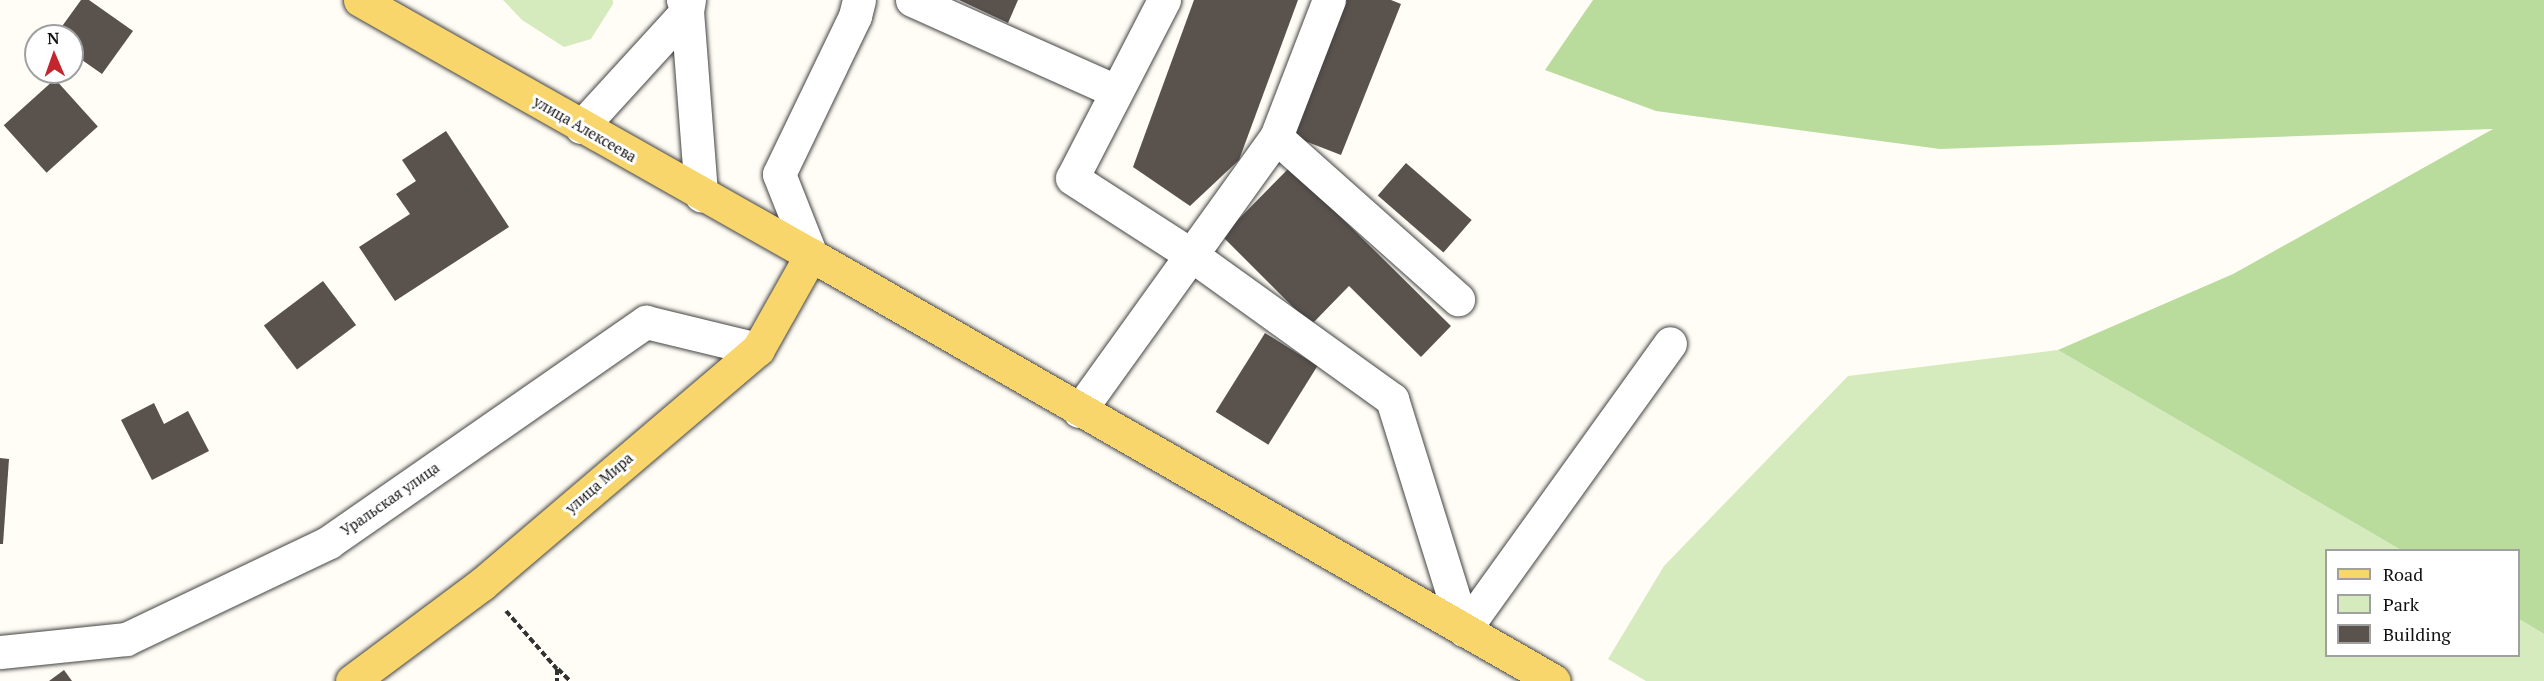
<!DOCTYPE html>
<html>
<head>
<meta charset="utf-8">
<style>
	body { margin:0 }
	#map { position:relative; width:2544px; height:681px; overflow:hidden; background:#fffdf5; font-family:"PT Serif",serif }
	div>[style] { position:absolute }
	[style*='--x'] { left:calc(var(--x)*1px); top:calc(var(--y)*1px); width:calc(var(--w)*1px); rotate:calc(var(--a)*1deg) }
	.green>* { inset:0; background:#d5ebbd }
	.forest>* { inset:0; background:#b9dc9c }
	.building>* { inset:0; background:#5a524d; transform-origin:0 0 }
	.path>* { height:4px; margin-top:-2px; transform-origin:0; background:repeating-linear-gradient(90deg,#333 0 6px,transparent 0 9px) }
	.roads { filter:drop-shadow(0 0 2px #444) drop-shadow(0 0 2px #444) }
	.minor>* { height:33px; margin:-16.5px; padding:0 16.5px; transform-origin:16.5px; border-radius:16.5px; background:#fff }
	.major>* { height:33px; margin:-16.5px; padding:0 16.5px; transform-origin:16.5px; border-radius:16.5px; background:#f9d66b }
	span { translate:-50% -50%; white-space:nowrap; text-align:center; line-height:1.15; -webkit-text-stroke:6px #fff; paint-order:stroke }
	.street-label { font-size:15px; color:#111 }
	.legend { position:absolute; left:2325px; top:549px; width:195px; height:108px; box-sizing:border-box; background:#fff; border:2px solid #a0a0a0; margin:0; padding:8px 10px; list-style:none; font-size:18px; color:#111 }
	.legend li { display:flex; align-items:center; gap:12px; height:30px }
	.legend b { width:30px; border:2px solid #a0a0a0 }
	.north { position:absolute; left:24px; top:24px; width:60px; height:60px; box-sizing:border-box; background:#fff; border:2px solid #a0a0a0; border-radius:50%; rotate:358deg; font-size:16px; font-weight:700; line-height:24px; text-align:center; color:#111 }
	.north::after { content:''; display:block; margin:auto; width:21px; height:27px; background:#c4262e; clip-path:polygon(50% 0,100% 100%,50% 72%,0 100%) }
</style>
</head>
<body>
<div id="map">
	<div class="green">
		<div style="clip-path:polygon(503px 0,613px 0,613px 4px,591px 39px,564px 47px,522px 20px)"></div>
		<div style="clip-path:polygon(2058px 350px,2401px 550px,2326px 550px,2326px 656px,2518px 656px,2519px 619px,2544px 634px,2544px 681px,1646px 681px,1608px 659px,1664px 566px,1848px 376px)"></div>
	</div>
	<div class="forest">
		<div style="clip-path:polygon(1593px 0,2544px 0,2544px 634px,2519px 619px,2518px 550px,2401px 550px,2058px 350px,2233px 274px,2493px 129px,1940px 149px,1656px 111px,1545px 70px)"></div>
	</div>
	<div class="building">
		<div style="clip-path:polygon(81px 0,89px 0,133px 31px,102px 74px,72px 53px,72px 36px,55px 36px)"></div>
		<div style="clip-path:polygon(959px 0,1018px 0,1008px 23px)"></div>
		<div style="clip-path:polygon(1194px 0,1298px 0,1239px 160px,1190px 206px,1133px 167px)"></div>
		<div style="clip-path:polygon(1345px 0,1391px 0,1401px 4px,1341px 155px,1292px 136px)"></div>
		<div style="left:55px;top:79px;width:64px;height:69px;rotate:48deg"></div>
		<div style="clip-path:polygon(446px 131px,509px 227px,395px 301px,359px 247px,410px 214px,396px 194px,416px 181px,402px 160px)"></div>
		<div style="left:1406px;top:163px;width:87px;height:43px;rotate:41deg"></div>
		<div style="clip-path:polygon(1290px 167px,1451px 326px,1421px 357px,1349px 286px,1311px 325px,1222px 236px)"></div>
		<div style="left:323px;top:281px;width:55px;height:74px;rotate:53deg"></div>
		<div style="left:1265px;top:333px;width:62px;height:93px;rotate:32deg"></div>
		<div style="clip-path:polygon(154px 403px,164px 424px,188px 411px,209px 451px,152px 480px,121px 420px)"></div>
		<div style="clip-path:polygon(0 458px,9px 459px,3px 544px,0 544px)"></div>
		<div style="clip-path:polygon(64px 670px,72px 681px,49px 681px)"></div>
	</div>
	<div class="path">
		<div style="--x:506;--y:611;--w:77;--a:48.7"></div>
		<div style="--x:557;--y:669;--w:12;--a:90"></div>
		<div style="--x:558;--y:669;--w:17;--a:45"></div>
	</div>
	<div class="roads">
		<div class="minor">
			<div style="--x:689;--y:0;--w:11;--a:100"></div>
			<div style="--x:687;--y:11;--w:185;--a:85.6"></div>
			<div style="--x:912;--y:0;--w:222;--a:24.1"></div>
			<div style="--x:1164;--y:0;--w:200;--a:117.3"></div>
			<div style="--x:1072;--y:178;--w:140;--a:32.8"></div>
			<div style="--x:1190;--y:254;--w:249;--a:35.7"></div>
			<div style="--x:1392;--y:399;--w:242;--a:72.7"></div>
			<div style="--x:581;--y:127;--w:157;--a:-47.6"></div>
			<div style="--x:687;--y:11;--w:12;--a:-110"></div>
			<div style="--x:1276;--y:137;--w:244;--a:41.7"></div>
			<div style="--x:811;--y:255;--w:87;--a:-111.6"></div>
			<div style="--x:779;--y:174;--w:175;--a:-64.3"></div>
			<div style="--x:855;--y:16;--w:16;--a:-76"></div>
			<div style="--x:1079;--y:411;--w:337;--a:-54.3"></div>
			<div style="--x:1276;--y:137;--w:147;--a:-68.9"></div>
			<div style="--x:1464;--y:630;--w:353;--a:-54.3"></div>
			<div style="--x:0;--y:652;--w:127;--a:-5.9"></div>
			<div style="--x:126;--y:639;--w:225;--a:-25.5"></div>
			<div style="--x:329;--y:542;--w:386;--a:-34.8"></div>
			<div style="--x:646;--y:322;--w:115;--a:13.6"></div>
		</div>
		<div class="major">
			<div style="--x:360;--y:0;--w:518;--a:29.48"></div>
			<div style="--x:811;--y:255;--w:856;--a:29.83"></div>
			<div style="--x:352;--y:681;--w:162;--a:-36.7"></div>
			<div style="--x:482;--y:584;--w:362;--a:-40.4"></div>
			<div style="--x:758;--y:349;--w:108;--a:-60.6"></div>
		</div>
	</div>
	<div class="street-label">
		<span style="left:585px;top:129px;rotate:30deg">улица Алексеева</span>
		<span style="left:599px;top:483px;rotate:-41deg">улица Мира</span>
		<span style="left:390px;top:499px;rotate:-35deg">Уральская улица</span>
	</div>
	<ul class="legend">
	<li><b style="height:8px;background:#f9d66b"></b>Road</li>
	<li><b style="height:16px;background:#d5ebbd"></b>Park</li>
	<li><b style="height:16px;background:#5a524d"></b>Building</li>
	</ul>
	<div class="north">N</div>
</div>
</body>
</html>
